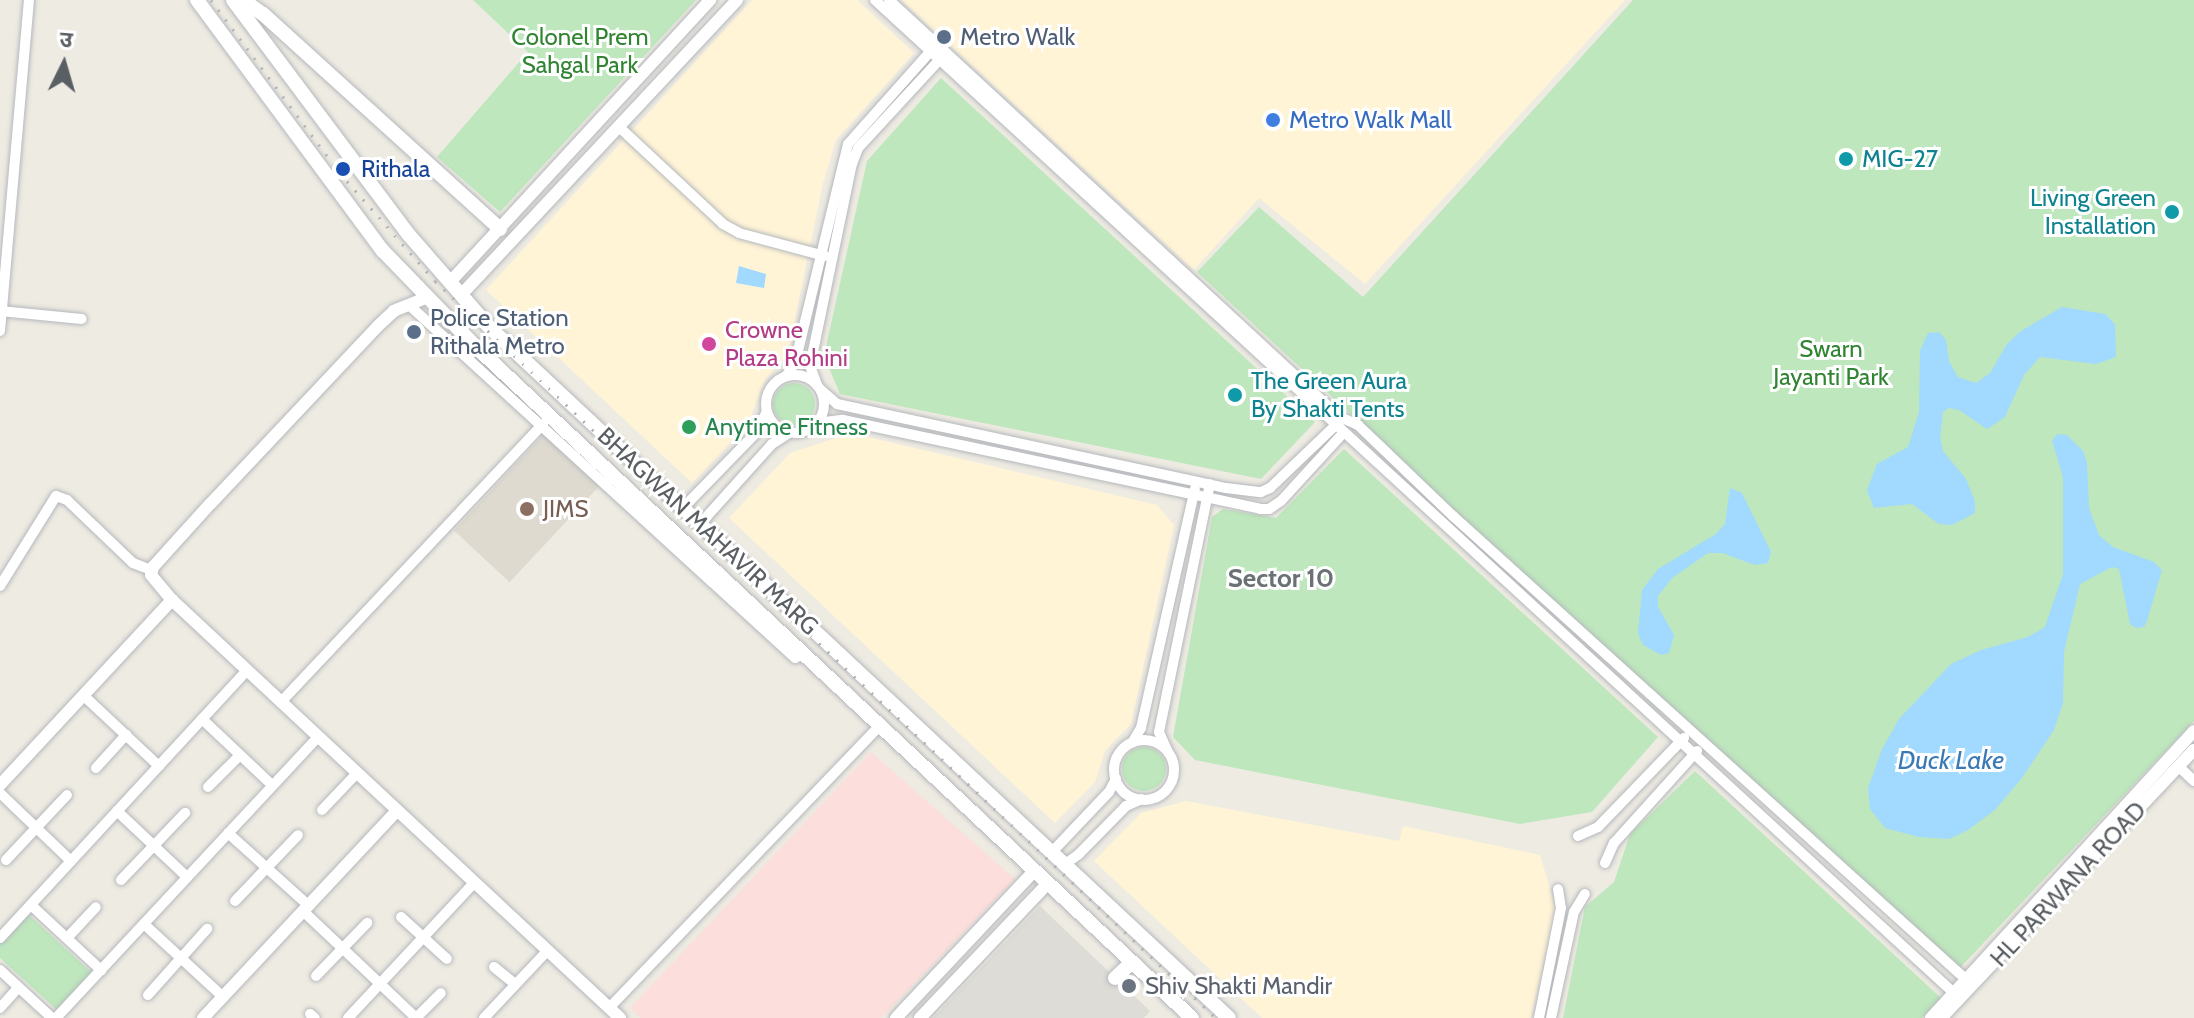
<!DOCTYPE html>
<html>
<head>
<meta charset="utf-8">
<style>
	body { margin:0 }
	#map { position:relative; width:2194px; height:1018px; overflow:hidden; background:#eeebe2; font-family:Cabin,"Noto Sans Devanagari",sans-serif }
	div>[style] { position:absolute }
	[style*='--x'] { left:calc(var(--x)*1px); top:calc(var(--y)*1px); width:calc(var(--w)*1px); rotate:calc(var(--a)*1deg) }
	.commercial>* { inset:0; background:#fff4d6 }
	.industrial>* { inset:0; background:#dedcd6 }
	.education>* { inset:0; background:#dedad0; transform-origin:0 0 }
	.medical>* { inset:0; background:#fcdedc }
	.green>* { inset:0; background:#bee7bd }
	.round { border-radius:50% }
	.water>* { inset:0; background:#a1d9ff }
	.roads { filter:drop-shadow(0 0 2px #b5b8bd) drop-shadow(0 0 2px #b5b8bd) }
	.minor>* { height:10px; margin:-5px; padding:0 5px; transform-origin:5px; border-radius:5px; background:#fff }
	.minor>.ring { margin:-5px; padding:0; box-sizing:content-box; background:none; border:10px solid #fff; border-radius:50% }
	.tertiary>* { height:12px; margin:-6px; padding:0 6px; transform-origin:6px; border-radius:6px; background:#fff }
	.secondary>* { height:14px; margin:-7px; padding:0 7px; transform-origin:7px; border-radius:7px; background:#fff }
	.rail>* { height:3px; margin-top:-1.5px; transform-origin:0; background:repeating-linear-gradient(90deg,#b3b4b4 0 2px,transparent 0 12px) }
	.dots>* { width:22px; height:22px; translate:-50% -50%; box-sizing:border-box; border:4px solid #fff; border-radius:50% }
	span { translate:-50% -50%; white-space:nowrap; text-align:center; line-height:1.15; -webkit-text-stroke:6px #fff; paint-order:stroke }
	.park-label { font-size:24px; color:#308432 }
	.service-label { font-size:24px; color:#4e5e75 }
	.left { translate:0 -50%; text-align:left }
	.shop-label { font-size:24px; color:#366cbe }
	.culture-label { font-size:24px; color:#0d838f }
	.right { translate:-100% -50%; text-align:right }
	.transit-label { font-size:24px; color:#164399 }
	.hotel-label { font-size:24px; color:#b23c85 }
	.leisure-label { font-size:24px; color:#27864d }
	.education-label { font-size:24px; color:#785e54 }
	.street-label { font-size:24px; color:#5a5f63 }
	.worship-label { font-size:24px; color:#5b616d }
	.neighbourhood-label { font-size:26px; color:#6b7175; font-weight:700 }
	.water-label { font-size:26px; color:#3a79b5; font-style:italic }
	.north { position:absolute; left:24px; top:24px; width:80px; height:80px; -webkit-text-stroke:6px #fff; paint-order:stroke; rotate:5deg; font-size:22px; font-weight:700; line-height:32px; text-align:center; color:#5a5f63 }
	.north::after { content:''; display:block; margin:auto; width:28px; height:36px; background:#5a5f63; clip-path:polygon(50% 0,100% 100%,50% 72%,0 100%) }
</style>
</head>
<body>
<div id="map">
	<div class="commercial">
		<div style="clip-path:polygon(752px 0,857px 0,914px 53px,836px 140px,823px 183px,788px 353px,765px 380px,748px 424px,692px 483px,486px 290px)"></div>
		<div style="clip-path:polygon(901px 0,1625px 0,1365px 284px,1259px 198px,1194px 270px)"></div>
		<div style="clip-path:polygon(851px 433px,1157px 505px,1174px 525px,1131px 724px,1105px 751px,1095px 782px,1055px 823px,729px 518px,790px 453px)"></div>
		<div style="clip-path:polygon(1186px 801px,1399px 841px,1403px 826px,1540px 855px,1556px 909px,1531px 1018px,1262px 1018px,1094px 861px,1141px 813px)"></div>
	</div>
	<div class="industrial">
		<div style="clip-path:polygon(1040px 906px,1150px 1011px,1144px 1018px,933px 1018px)"></div>
	</div>
	<div class="education">
		<div style="left:544px;top:434px;width:76px;height:132px;rotate:43deg"></div>
	</div>
	<div class="medical">
		<div style="clip-path:polygon(871px 752px,1015px 879px,881px 1018px,641px 1018px,630px 1008px)"></div>
	</div>
	<div class="green">
		<div style="clip-path:polygon(473px 0,696px 0,500px 212px,437px 157px,528px 52px)"></div>
		<div style="clip-path:polygon(1633px 0,2194px 0,2194px 721px,1955px 973px,1197px 272px,1259px 207px,1363px 297px)"></div>
		<div style="clip-path:polygon(941px 78px,1315px 422px,1261px 479px,840px 394px,824px 356px,867px 161px)"></div>
		<div class="round" style="left:773px;top:383px;width:42px;height:42px"></div>
		<div style="clip-path:polygon(1344px 449px,1658px 737px,1592px 812px,1520px 824px,1195px 760px,1173px 737px,1212px 517px,1223px 509px,1276px 518px)"></div>
		<div class="round" style="left:1122px;top:747px;width:44px;height:44px"></div>
		<div style="clip-path:polygon(1695px 771px,1941px 998px,1922px 1018px,1563px 1018px,1585px 907px,1614px 882px,1630px 834px)"></div>
		<div style="clip-path:polygon(28px 914px,92px 973px,57px 1010px,0 958px,0 943px)"></div>
	</div>
	<div class="water">
		<div style="clip-path:polygon(739px 266px,766px 274px,764px 288px,736px 283px)"></div>
		<div style="clip-path:polygon(2062px 307px,2105px 314px,2115px 324px,2116px 357px,2096px 364px,2040px 357px,2024px 375px,2005px 417px,1987px 429px,1959px 410px,1949px 408px,1943px 412px,1940px 437px,1943px 451px,1966px 479px,1975px 501px,1975px 513px,1952px 525px,1939px 524px,1912px 504px,1874px 508px,1867px 490px,1877px 464px,1908px 447px,1919px 412px,1920px 351px,1928px 333px,1939px 332px,1946px 340px,1949px 361px,1958px 377px,1976px 383px,1990px 373px,2007px 344px,2021px 331px)"></div>
		<div style="clip-path:polygon(2057px 434px,2067px 435px,2083px 451px,2087px 463px,2089px 508px,2099px 535px,2113px 547px,2154px 562px,2162px 570px,2147px 621px,2144px 627px,2136px 628px,2130px 624px,2119px 569px,2112px 567px,2080px 584px,2064px 652px,2063px 703px,2054px 730px,2022px 778px,1995px 810px,1968px 830px,1949px 839px,1919px 837px,1885px 828px,1870px 809px,1868px 788px,1882px 749px,1899px 719px,1951px 664px,1981px 650px,2028px 637px,2045px 627px,2063px 574px,2063px 477px,2052px 441px)"></div>
		<div style="clip-path:polygon(1730px 488px,1742px 493px,1771px 552px,1768px 563px,1755px 565px,1722px 553px,1708px 553px,1672px 578px,1658px 596px,1658px 607px,1674px 635px,1669px 653px,1661px 655px,1643px 645px,1638px 633px,1642px 590px,1658px 569px,1716px 534px,1725px 524px)"></div>
	</div>
	<div class="roads">
		<div class="minor">
			<div style="--x:875;--y:0;--w:1472;--a:42.63"></div>
			<div style="--x:889;--y:0;--w:614;--a:42.76"></div>
			<div style="--x:1340;--y:417;--w:20;--a:24"></div>
			<div style="--x:1358;--y:425;--w:132;--a:43.8"></div>
			<div style="--x:1453;--y:516;--w:697;--a:42.09"></div>
			<div style="--x:618;--y:126;--w:144;--a:43"></div>
			<div style="--x:723;--y:224;--w:18;--a:29"></div>
			<div style="--x:739;--y:233;--w:89;--a:15"></div>
			<div style="--x:409;--y:305;--w:523;--a:42.44"></div>
			<div style="--x:795;--y:658;--w:9;--a:-27"></div>
			<div style="--x:0;--y:311;--w:82;--a:5.6"></div>
			<div style="--x:0;--y:331;--w:332;--a:-85"></div>
			<div class="ring" style="left:766px;top:375px;width:48px;height:48px"></div>
			<div style="--x:786;--y:376;--w:16;--a:-55"></div>
			<div style="--x:795;--y:363;--w:225;--a:-76.4"></div>
			<div style="--x:848;--y:144;--w:125;--a:-48.3"></div>
			<div style="--x:817;--y:385;--w:20;--a:-110"></div>
			<div style="--x:810;--y:366;--w:206;--a:-78.3"></div>
			<div style="--x:852;--y:164;--w:17;--a:-69"></div>
			<div style="--x:858;--y:148;--w:121;--a:-47.3"></div>
			<div style="--x:821;--y:390;--w:21;--a:41"></div>
			<div style="--x:837;--y:404;--w:398;--a:12.2"></div>
			<div style="--x:1226;--y:488;--w:35;--a:7"></div>
			<div style="--x:1261;--y:492;--w:10;--a:-24"></div>
			<div style="--x:1270;--y:488;--w:97;--a:-43.7"></div>
			<div style="--x:817;--y:423;--w:26;--a:-7"></div>
			<div style="--x:843;--y:420;--w:426;--a:12"></div>
			<div style="--x:1260;--y:509;--w:9;--a:0"></div>
			<div style="--x:1269;--y:509;--w:14;--a:-34"></div>
			<div style="--x:1281;--y:501;--w:92;--a:-47.6"></div>
			<div style="--x:683;--y:508;--w:107;--a:-45.8"></div>
			<div style="--x:758;--y:431;--w:20;--a:-66"></div>
			<div style="--x:700;--y:524;--w:108;--a:-48"></div>
			<div style="--x:772;--y:444;--w:20;--a:-33"></div>
			<div style="--x:0;--y:586;--w:106;--a:-58.1"></div>
			<div style="--x:56;--y:496;--w:12;--a:20"></div>
			<div style="--x:67;--y:500;--w:91;--a:43.7"></div>
			<div style="--x:133;--y:563;--w:19;--a:21"></div>
			<div style="--x:83;--y:695;--w:104;--a:43.1"></div>
			<div style="--x:281;--y:702;--w:382;--a:-46.7"></div>
			<div style="--x:202;--y:719;--w:96;--a:43.3"></div>
			<div class="ring" style="left:1114px;top:740px;width:50px;height:50px"></div>
			<div style="--x:1132;--y:743;--w:17;--a:-59"></div>
			<div style="--x:1141;--y:728;--w:245;--a:-77.3"></div>
			<div style="--x:1167;--y:750;--w:20;--a:-114"></div>
			<div style="--x:1159;--y:732;--w:253;--a:-78.4"></div>
			<div style="--x:2178;--y:766;--w:22;--a:43"></div>
			<div style="--x:96;--y:768;--w:45;--a:-47.7"></div>
			<div style="--x:208;--y:787;--w:45;--a:-45"></div>
			<div style="--x:0;--y:793;--w:98;--a:43.8"></div>
			<div style="--x:322;--y:810;--w:51;--a:-46.6"></div>
			<div style="--x:117;--y:811;--w:96;--a:43.3"></div>
			<div style="--x:228;--y:833;--w:108;--a:42"></div>
			<div style="--x:1578;--y:836;--w:22;--a:-24"></div>
			<div style="--x:1598;--y:827;--w:124;--a:-46"></div>
			<div style="--x:1052;--y:852;--w:83;--a:-46.5"></div>
			<div style="--x:1109;--y:792;--w:15;--a:-62"></div>
			<div style="--x:6;--y:860;--w:89;--a:-46.8"></div>
			<div style="--x:1605;--y:863;--w:22;--a:-66"></div>
			<div style="--x:1614;--y:843;--w:124;--a:-47.9"></div>
			<div style="--x:1064;--y:865;--w:17;--a:-36"></div>
			<div style="--x:1078;--y:855;--w:69;--a:-45.6"></div>
			<div style="--x:1126;--y:806;--w:17;--a:-24"></div>
			<div style="--x:121;--y:880;--w:93;--a:-46.3"></div>
			<div style="--x:235;--y:901;--w:91;--a:-46.3"></div>
			<div style="--x:31;--y:905;--w:96;--a:42.9"></div>
			<div style="--x:303;--y:911;--w:156;--a:43.4"></div>
			<div style="--x:401;--y:917;--w:62;--a:42.4"></div>
			<div style="--x:144;--y:924;--w:108;--a:42.7"></div>
			<div style="--x:0;--y:938;--w:364;--a:-47.3"></div>
			<div style="--x:67;--y:938;--w:42;--a:-46.9"></div>
			<div style="--x:494;--y:967;--w:27;--a:39"></div>
			<div style="--x:0;--y:970;--w:71;--a:42.7"></div>
			<div style="--x:316;--y:976;--w:74;--a:-46.1"></div>
			<div style="--x:148;--y:995;--w:89;--a:-48.2"></div>
			<div style="--x:0;--y:1008;--w:28;--a:-48"></div>
			<div style="--x:609;--y:1008;--w:392;--a:-46.2"></div>
			<div style="--x:310;--y:1014;--w:6;--a:39"></div>
			<div style="--x:56;--y:1018;--w:384;--a:-47"></div>
			<div style="--x:348;--y:1018;--w:186;--a:-47"></div>
			<div style="--x:416;--y:1018;--w:35;--a:-45"></div>
			<div style="--x:484;--y:1018;--w:93;--a:-46.7"></div>
			<div style="--x:1539;--y:1018;--w:112;--a:-78.7"></div>
			<div style="--x:1561;--y:908;--w:19;--a:-99"></div>
			<div style="--x:1551;--y:1018;--w:108;--a:-77.8"></div>
			<div style="--x:1574;--y:912;--w:21;--a:-59"></div>
		</div>
		<div class="tertiary">
			<div style="--x:450;--y:282;--w:384;--a:-47.3"></div>
			<div style="--x:461;--y:295;--w:404;--a:-46.9"></div>
			<div style="--x:428;--y:297;--w:37;--a:158"></div>
			<div style="--x:394;--y:311;--w:23;--a:137"></div>
			<div style="--x:377;--y:327;--w:243;--a:133.3"></div>
			<div style="--x:210;--y:504;--w:85;--a:132.1"></div>
			<div style="--x:153;--y:567;--w:8;--a:104"></div>
			<div style="--x:151;--y:575;--w:33;--a:50"></div>
			<div style="--x:172;--y:600;--w:613;--a:43.02"></div>
			<div style="--x:0;--y:785;--w:253;--a:-47.1"></div>
			<div style="--x:1944;--y:1015;--w:364;--a:-46.7"></div>
			<div style="--x:203;--y:1018;--w:284;--a:-46.9"></div>
			<div style="--x:896;--y:1018;--w:203;--a:-46.8"></div>
			<div style="--x:920;--y:1018;--w:186;--a:-46.5"></div>
			<div style="--x:1931;--y:1018;--w:389;--a:-47.5"></div>
		</div>
		<div class="secondary">
			<div style="--x:197;--y:0;--w:312;--a:53.5"></div>
			<div style="--x:383;--y:251;--w:131;--a:45.9"></div>
			<div style="--x:474;--y:345;--w:984;--a:43.15"></div>
			<div style="--x:233;--y:0;--w:292;--a:53.2"></div>
			<div style="--x:408;--y:234;--w:123;--a:48.9"></div>
			<div style="--x:489;--y:327;--w:1012;--a:43.04"></div>
			<div style="--x:237;--y:5;--w:13;--a:0"></div>
			<div style="--x:250;--y:5;--w:16;--a:35"></div>
			<div style="--x:263;--y:14;--w:320;--a:42.2"></div>
			<div style="--x:1115;--y:978;--w:23;--a:-43"></div>
		</div>
	</div>
	<div class="rail">
		<div style="--x:211;--y:0;--w:214;--a:53.3"></div>
		<div style="--x:339;--y:172;--w:145;--a:48.6"></div>
		<div style="--x:435;--y:281;--w:1074;--a:43.34"></div>
	</div>
	<div class="dots">
		<div style="left:944px;top:37px;background:#5c6f8a"></div>
		<div style="left:1273px;top:120px;background:#3f7fe0"></div>
		<div style="left:1846px;top:159px;background:#0f9aa8"></div>
		<div style="left:343px;top:169px;background:#1a4fb4"></div>
		<div style="left:2172px;top:212px;background:#0f9aa8"></div>
		<div style="left:414px;top:332px;background:#5c6f8a"></div>
		<div style="left:709px;top:344px;background:#d1479c"></div>
		<div style="left:1235px;top:395px;background:#0f9aa8"></div>
		<div style="left:689px;top:427px;background:#2e9e5b"></div>
		<div style="left:527px;top:509px;background:#8d6e63"></div>
		<div style="left:1129px;top:986px;background:#6b7280"></div>
	</div>
	<div class="park-label">
		<span style="left:580px;top:51px">Colonel Prem<br>Sahgal Park</span>
		<span style="left:1831px;top:363px">Swarn<br>Jayanti Park</span>
	</div>
	<div class="service-label">
		<span class="left" style="left:960px;top:37px">Metro Walk</span>
		<span class="left" style="left:430px;top:332px">Police Station<br>Rithala Metro</span>
	</div>
	<div class="shop-label">
		<span class="left" style="left:1289px;top:120px">Metro Walk Mall</span>
	</div>
	<div class="culture-label">
		<span class="left" style="left:1862px;top:159px">MIG-27</span>
		<span class="right" style="left:2156px;top:212px">Living Green<br>Installation</span>
		<span class="left" style="left:1251px;top:395px">The Green Aura<br>By Shakti Tents</span>
	</div>
	<div class="transit-label">
		<span class="left" style="left:361px;top:169px">Rithala</span>
	</div>
	<div class="hotel-label">
		<span class="left" style="left:725px;top:344px">Crowne<br>Plaza Rohini</span>
	</div>
	<div class="leisure-label">
		<span class="left" style="left:705px;top:427px">Anytime Fitness</span>
	</div>
	<div class="education-label">
		<span class="left" style="left:543px;top:509px">JIMS</span>
	</div>
	<div class="street-label">
		<span style="left:708px;top:531px;rotate:43deg">BHAGWAN MAHAVIR MARG</span>
		<span style="left:2068px;top:884px;rotate:-47deg">HL PARWANA ROAD</span>
	</div>
	<div class="worship-label">
		<span class="left" style="left:1145px;top:986px">Shiv Shakti Mandir</span>
	</div>
	<div class="neighbourhood-label">
		<span style="left:1281px;top:579px">Sector 10</span>
	</div>
	<div class="water-label">
		<span style="left:1951px;top:761px">Duck Lake</span>
	</div>
	<div class="north">उ</div>
</div>
</body>
</html>
